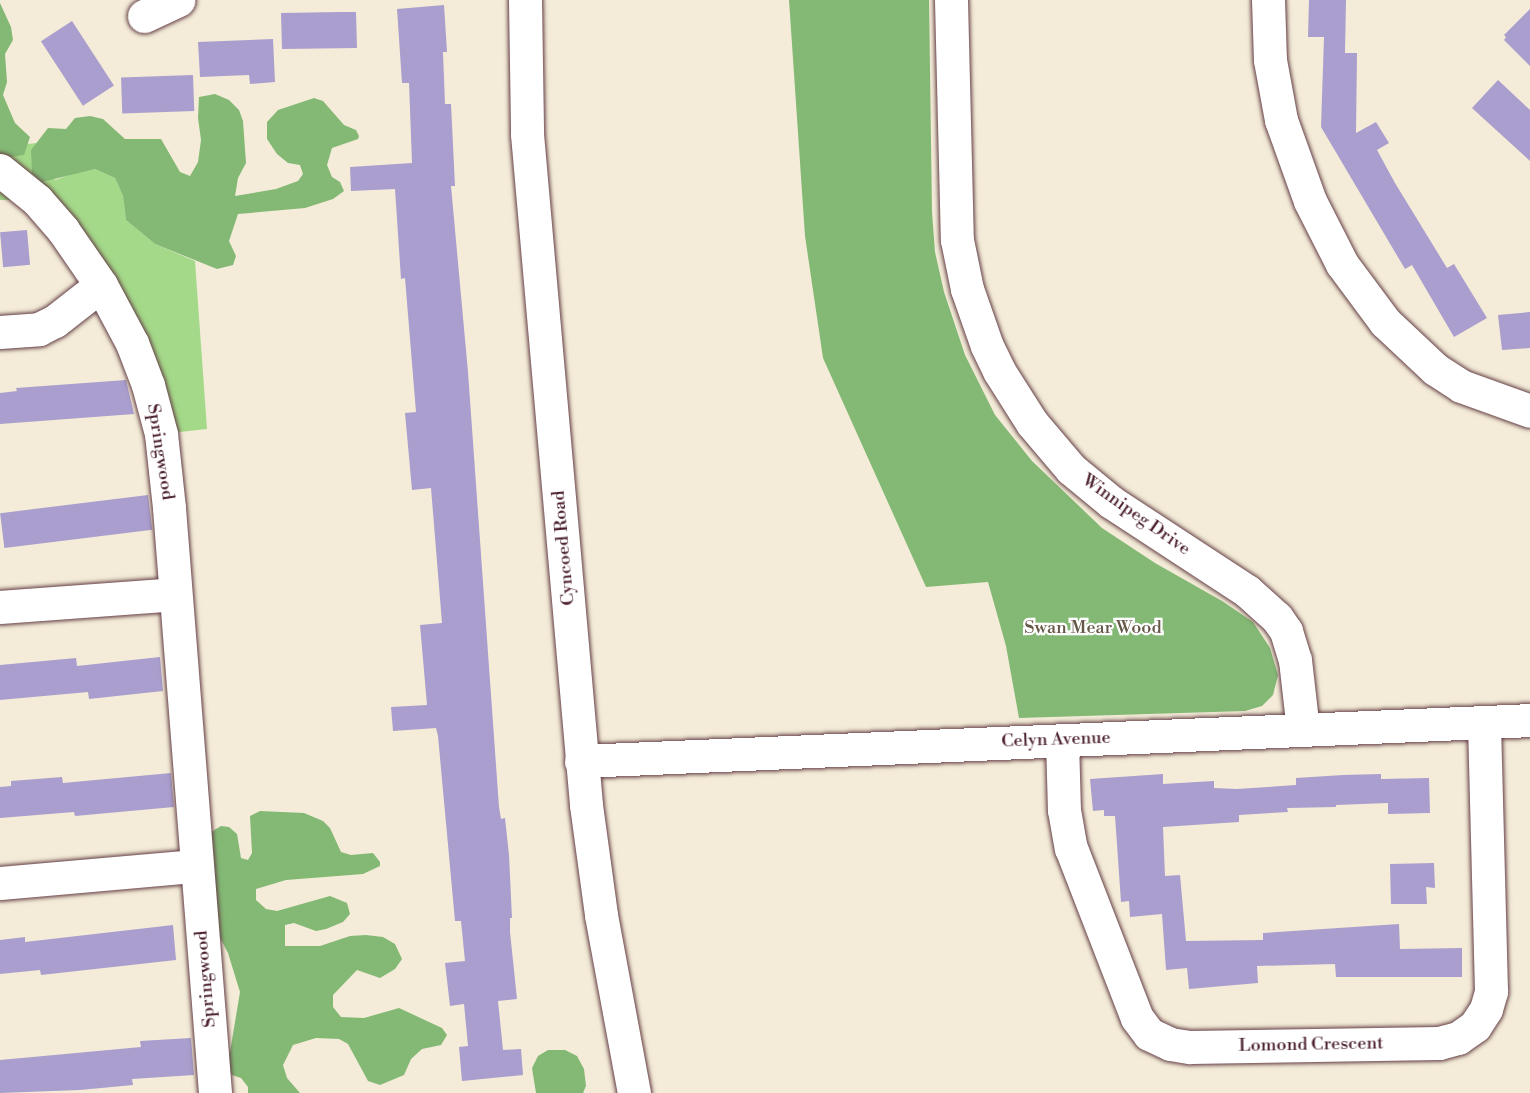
<!DOCTYPE html>
<html>
<head>
<meta charset="utf-8">
<style>
	body { margin:0 }
	#map { position:relative; width:1530px; height:1093px; overflow:hidden; background:#f4ecd8; font-family:"Libre Bodoni",serif }
	div>[style] { position:absolute }
	[style*='--x'] { left:calc(var(--x)*1px); top:calc(var(--y)*1px); width:calc(var(--w)*1px); rotate:calc(var(--a)*1deg) }
	.green>* { inset:0; background:#a4d989 }
	.forest>* { inset:0; background:#83b975 }
	.building>* { inset:0; background:#a99ecd; transform-origin:0 0 }
	.roads { filter:drop-shadow(0 0 2px #643e45) drop-shadow(0 0 2px #643e45) }
	.minor>* { height:33px; margin:-16.5px; padding:0 16.5px; transform-origin:16.5px; border-radius:16.5px; background:#fff }
	span { translate:-50% -50%; white-space:nowrap; text-align:center; line-height:1.15; -webkit-text-stroke:4.5px #fff; paint-order:stroke }
	.street-label { font-size:18px; color:#4a1f2b }
	.park-label { font-size:18px; color:#655747 }
</style>
</head>
<body>
<div id="map">
	<div class="green">
		<div style="clip-path:polygon(37px 143px,55px 180px,78px 172px,95px 169px,115px 178px,123px 196px,126px 220px,155px 244px,195px 261px,207px 429px,161px 434px,148px 385px,37px 200px,0 200px,0 156px,23px 155px,27px 144px)"></div>
	</div>
	<div class="forest">
		<div style="clip-path:polygon(789px 0,929px 0,932px 212px,935px 252px,944px 292px,965px 355px,995px 415px,1032px 461px,1102px 528px,1155px 563px,1222px 601px,1253px 622px,1270px 648px,1278px 675px,1273px 695px,1262px 706px,1245px 711px,1019px 718px,1006px 646px,988px 582px,926px 587px,823px 358px,805px 236px)"></div>
		<div style="clip-path:polygon(0 3px,11px 27px,13px 40px,5px 54px,7px 82px,3px 95px,15px 123px,30px 137px,24px 155px,3px 158px,0 156px)"></div>
		<div style="clip-path:polygon(215px 94px,229px 100px,239px 110px,243px 121px,246px 163px,238px 178px,235px 196px,276px 189px,298px 181px,303px 174px,300px 165px,288px 163px,277px 154px,267px 139px,267px 122px,278px 110px,314px 98px,323px 101px,344px 125px,356px 130px,359px 136px,358px 139px,332px 148px,327px 165px,332px 177px,340px 182px,344px 191px,333px 199px,305px 208px,238px 214px,229px 241px,236px 256px,233px 265px,217px 269px,155px 244px,126px 220px,123px 196px,115px 178px,95px 169px,42px 182px,32px 173px,31px 150px,48px 128px,66px 129px,75px 118px,90px 116px,103px 119px,125px 139px,161px 139px,180px 172px,190px 176px,198px 162px,201px 140px,198px 118px,199px 97px)"></div>
		<div style="clip-path:polygon(260px 811px,304px 813px,323px 821px,330px 828px,341px 852px,351px 855px,373px 853px,380px 862px,380px 866px,363px 874px,286px 880px,256px 889px,256px 900px,266px 909px,277px 911px,330px 896px,347px 903px,350px 914px,343px 922px,326px 929px,316px 931px,294px 923px,285px 925px,285px 946px,320px 946px,350px 936px,366px 935px,383px 937px,395px 944px,402px 959px,395px 969px,380px 978px,357px 970px,333px 995px,333px 1007px,341px 1017px,364px 1018px,399px 1008px,442px 1028px,447px 1035px,441px 1045px,422px 1049px,411px 1059px,404px 1075px,380px 1085px,368px 1081px,348px 1044px,339px 1039px,316px 1038px,293px 1045px,283px 1065px,287px 1078px,300px 1093px,248px 1093px,248px 1087px,241px 1078px,232px 1075px,225px 1064px,230px 1052px,240px 992px,228px 953px,216px 930px,211px 832px,221px 826px,229px 827px,237px 834px,241px 858px,248px 860px,252px 853px,250px 816px)"></div>
		<div style="clip-path:polygon(548px 1050px,565px 1050px,577px 1056px,584px 1069px,586px 1086px,583px 1093px,536px 1093px,532px 1068px,538px 1056px)"></div>
	</div>
	<div class="building">
		<div style="clip-path:polygon(1309px 0,1346px 0,1345px 53px,1357px 53px,1356px 133px,1376px 122px,1389px 143px,1377px 150px,1395px 183px,1447px 268px,1454px 264px,1487px 318px,1454px 337px,1412px 265px,1405px 269px,1321px 127px,1324px 37px,1308px 37px)"></div>
		<div style="clip-path:polygon(444px 5px,447px 52px,443px 52px,445px 104px,451px 104px,455px 186px,451px 186px,468px 372px,499px 807px,501px 819px,505px 818px,509px 855px,512px 918px,510px 918px,510px 932px,517px 999px,498px 1001px,503px 1050px,521px 1049px,523px 1075px,462px 1081px,459px 1047px,468px 1046px,464px 1004px,450px 1006px,445px 963px,465px 961px,461px 921px,455px 921px,438px 736px,436px 728px,393px 731px,391px 707px,427px 705px,420px 625px,442px 623px,431px 488px,412px 490px,405px 413px,416px 412px,405px 278px,401px 279px,395px 189px,351px 191px,350px 167px,412px 163px,409px 83px,402px 83px,397px 9px)"></div>
		<div style="clip-path:polygon(1530px 9px,1530px 66px,1504px 40px,1506px 37px,1504px 35px)"></div>
		<div style="clip-path:polygon(339px 12px,356px 12px,357px 48px,282px 49px,281px 13px)"></div>
		<div style="left:72px;top:21px;width:77px;height:37px;rotate:57deg"></div>
		<div style="clip-path:polygon(273px 39px,275px 82px,250px 84px,249px 75px,200px 77px,198px 42px)"></div>
		<div style="left:193px;top:75px;width:36px;height:72px;rotate:88deg"></div>
		<div style="clip-path:polygon(1498px 80px,1530px 110px,1530px 161px,1472px 108px)"></div>
		<div style="left:27px;top:230px;width:35px;height:27px;rotate:85deg"></div>
		<div style="clip-path:polygon(1530px 312px,1530px 348px,1502px 350px,1498px 315px)"></div>
		<div style="clip-path:polygon(126px 380px,134px 414px,0 424px,0 393px,17px 391px,16px 388px)"></div>
		<div style="left:148px;top:495px;width:35px;height:149px;rotate:83deg"></div>
		<div style="clip-path:polygon(160px 657px,163px 691px,89px 699px,88px 692px,0 700px,0 665px,76px 658px,77px 666px)"></div>
		<div style="clip-path:polygon(171px 773px,174px 807px,75px 816px,74px 812px,0 818px,0 787px,11px 786px,11px 781px,62px 777px,63px 783px)"></div>
		<div style="clip-path:polygon(1163px 774px,1163px 784px,1214px 781px,1214px 788px,1237px 789px,1296px 785px,1296px 778px,1343px 775px,1381px 774px,1381px 779px,1429px 778px,1430px 813px,1388px 814px,1388px 803px,1336px 805px,1336px 807px,1287px 808px,1288px 812px,1239px 815px,1239px 822px,1163px 827px,1165px 876px,1180px 875px,1186px 941px,1263px 940px,1263px 933px,1399px 924px,1400px 949px,1462px 948px,1462px 977px,1336px 977px,1335px 964px,1257px 966px,1258px 983px,1189px 989px,1187px 968px,1166px 970px,1162px 914px,1130px 917px,1129px 901px,1121px 902px,1115px 816px,1104px 816px,1104px 810px,1093px 811px,1090px 779px)"></div>
		<div style="clip-path:polygon(1434px 863px,1435px 888px,1426px 887px,1427px 904px,1391px 904px,1390px 864px)"></div>
		<div style="clip-path:polygon(173px 925px,176px 960px,41px 975px,40px 970px,0 974px,0 940px,25px 937px,25px 942px)"></div>
		<div style="clip-path:polygon(191px 1038px,194px 1075px,132px 1079px,133px 1085px,80px 1090px,0 1093px,0 1060px,141px 1047px,140px 1041px)"></div>
	</div>
	<div class="roads">
		<div class="minor">
			<div style="--x:525;--y:0;--w:134;--a:89.1"></div>
			<div style="--x:527;--y:134;--w:674;--a:84.97"></div>
			<div style="--x:586;--y:805;--w:111;--a:82.2"></div>
			<div style="--x:601;--y:915;--w:181;--a:79.5"></div>
			<div style="--x:951;--y:0;--w:240;--a:88.6"></div>
			<div style="--x:957;--y:240;--w:50;--a:78.5"></div>
			<div style="--x:967;--y:289;--w:60;--a:70.7"></div>
			<div style="--x:987;--y:346;--w:28;--a:64"></div>
			<div style="--x:999;--y:371;--w:62;--a:57.6"></div>
			<div style="--x:1032;--y:423;--w:60;--a:49.7"></div>
			<div style="--x:1071;--y:469;--w:52;--a:39.5"></div>
			<div style="--x:1111;--y:502;--w:163;--a:33.2"></div>
			<div style="--x:1247;--y:591;--w:40;--a:42"></div>
			<div style="--x:1277;--y:618;--w:16;--a:55"></div>
			<div style="--x:1286;--y:631;--w:30;--a:73"></div>
			<div style="--x:1295;--y:660;--w:70;--a:83.5"></div>
			<div style="--x:1268;--y:0;--w:60;--a:88.1"></div>
			<div style="--x:1270;--y:60;--w:61;--a:79.6"></div>
			<div style="--x:1281;--y:120;--w:86;--a:70.3"></div>
			<div style="--x:1310;--y:201;--w:71;--a:63.1"></div>
			<div style="--x:1342;--y:264;--w:72;--a:53.4"></div>
			<div style="--x:1385;--y:322;--w:69;--a:43.2"></div>
			<div style="--x:1435;--y:369;--w:31;--a:33"></div>
			<div style="--x:1461;--y:386;--w:73;--a:19.9"></div>
			<div style="--x:144;--y:16;--w:38;--a:-25"></div>
			<div style="--x:0;--y:170;--w:48;--a:39"></div>
			<div style="--x:37;--y:200;--w:40;--a:49"></div>
			<div style="--x:63;--y:230;--w:67;--a:55.4"></div>
			<div style="--x:101;--y:285;--w:66;--a:61.9"></div>
			<div style="--x:132;--y:343;--w:45;--a:69.1"></div>
			<div style="--x:148;--y:385;--w:51;--a:75.1"></div>
			<div style="--x:161;--y:434;--w:74;--a:83.8"></div>
			<div style="--x:169;--y:508;--w:587;--a:85.5"></div>
			<div style="--x:0;--y:332;--w:39;--a:-4"></div>
			<div style="--x:39;--y:329;--w:18;--a:-27"></div>
			<div style="--x:55;--y:321;--w:58;--a:-38"></div>
			<div style="--x:0;--y:607;--w:175;--a:-4.2"></div>
			<div style="--x:1062;--y:740;--w:70;--a:88.4"></div>
			<div style="--x:1064;--y:810;--w:39;--a:80"></div>
			<div style="--x:1071;--y:848;--w:182;--a:68.8"></div>
			<div style="--x:1137;--y:1018;--w:20;--a:53"></div>
			<div style="--x:1149;--y:1034;--w:23;--a:25"></div>
			<div style="--x:1170;--y:1044;--w:20;--a:9"></div>
			<div style="--x:1190;--y:1047;--w:249;--a:-0.9"></div>
			<div style="--x:1439;--y:1043;--w:20;--a:-15"></div>
			<div style="--x:1458;--y:1038;--w:21;--a:-35"></div>
			<div style="--x:1475;--y:1026;--w:20;--a:-57"></div>
			<div style="--x:1486;--y:1009;--w:19;--a:-74"></div>
			<div style="--x:1491;--y:991;--w:269;--a:-91.5"></div>
			<div style="--x:581;--y:761;--w:950;--a:-2.47"></div>
			<div style="--x:0;--y:883;--w:197;--a:-5"></div>
		</div>
	</div>
	<div class="street-label">
		<span style="left:160px;top:452px;rotate:81deg">Springwood</span>
		<span style="left:1136px;top:515px;rotate:35deg">Winnipeg Drive</span>
		<span style="left:564px;top:548px;rotate:-95deg">Cyncoed Road</span>
		<span style="left:1056px;top:740px;rotate:-2deg">Celyn Avenue</span>
		<span style="left:206px;top:979px;rotate:-95deg">Springwood</span>
		<span style="left:1311px;top:1045px;rotate:-1deg">Lomond Crescent</span>
	</div>
	<div class="park-label">
		<span style="left:1093px;top:628px">Swan Mear Wood</span>
	</div>
</div>
</body>
</html>
